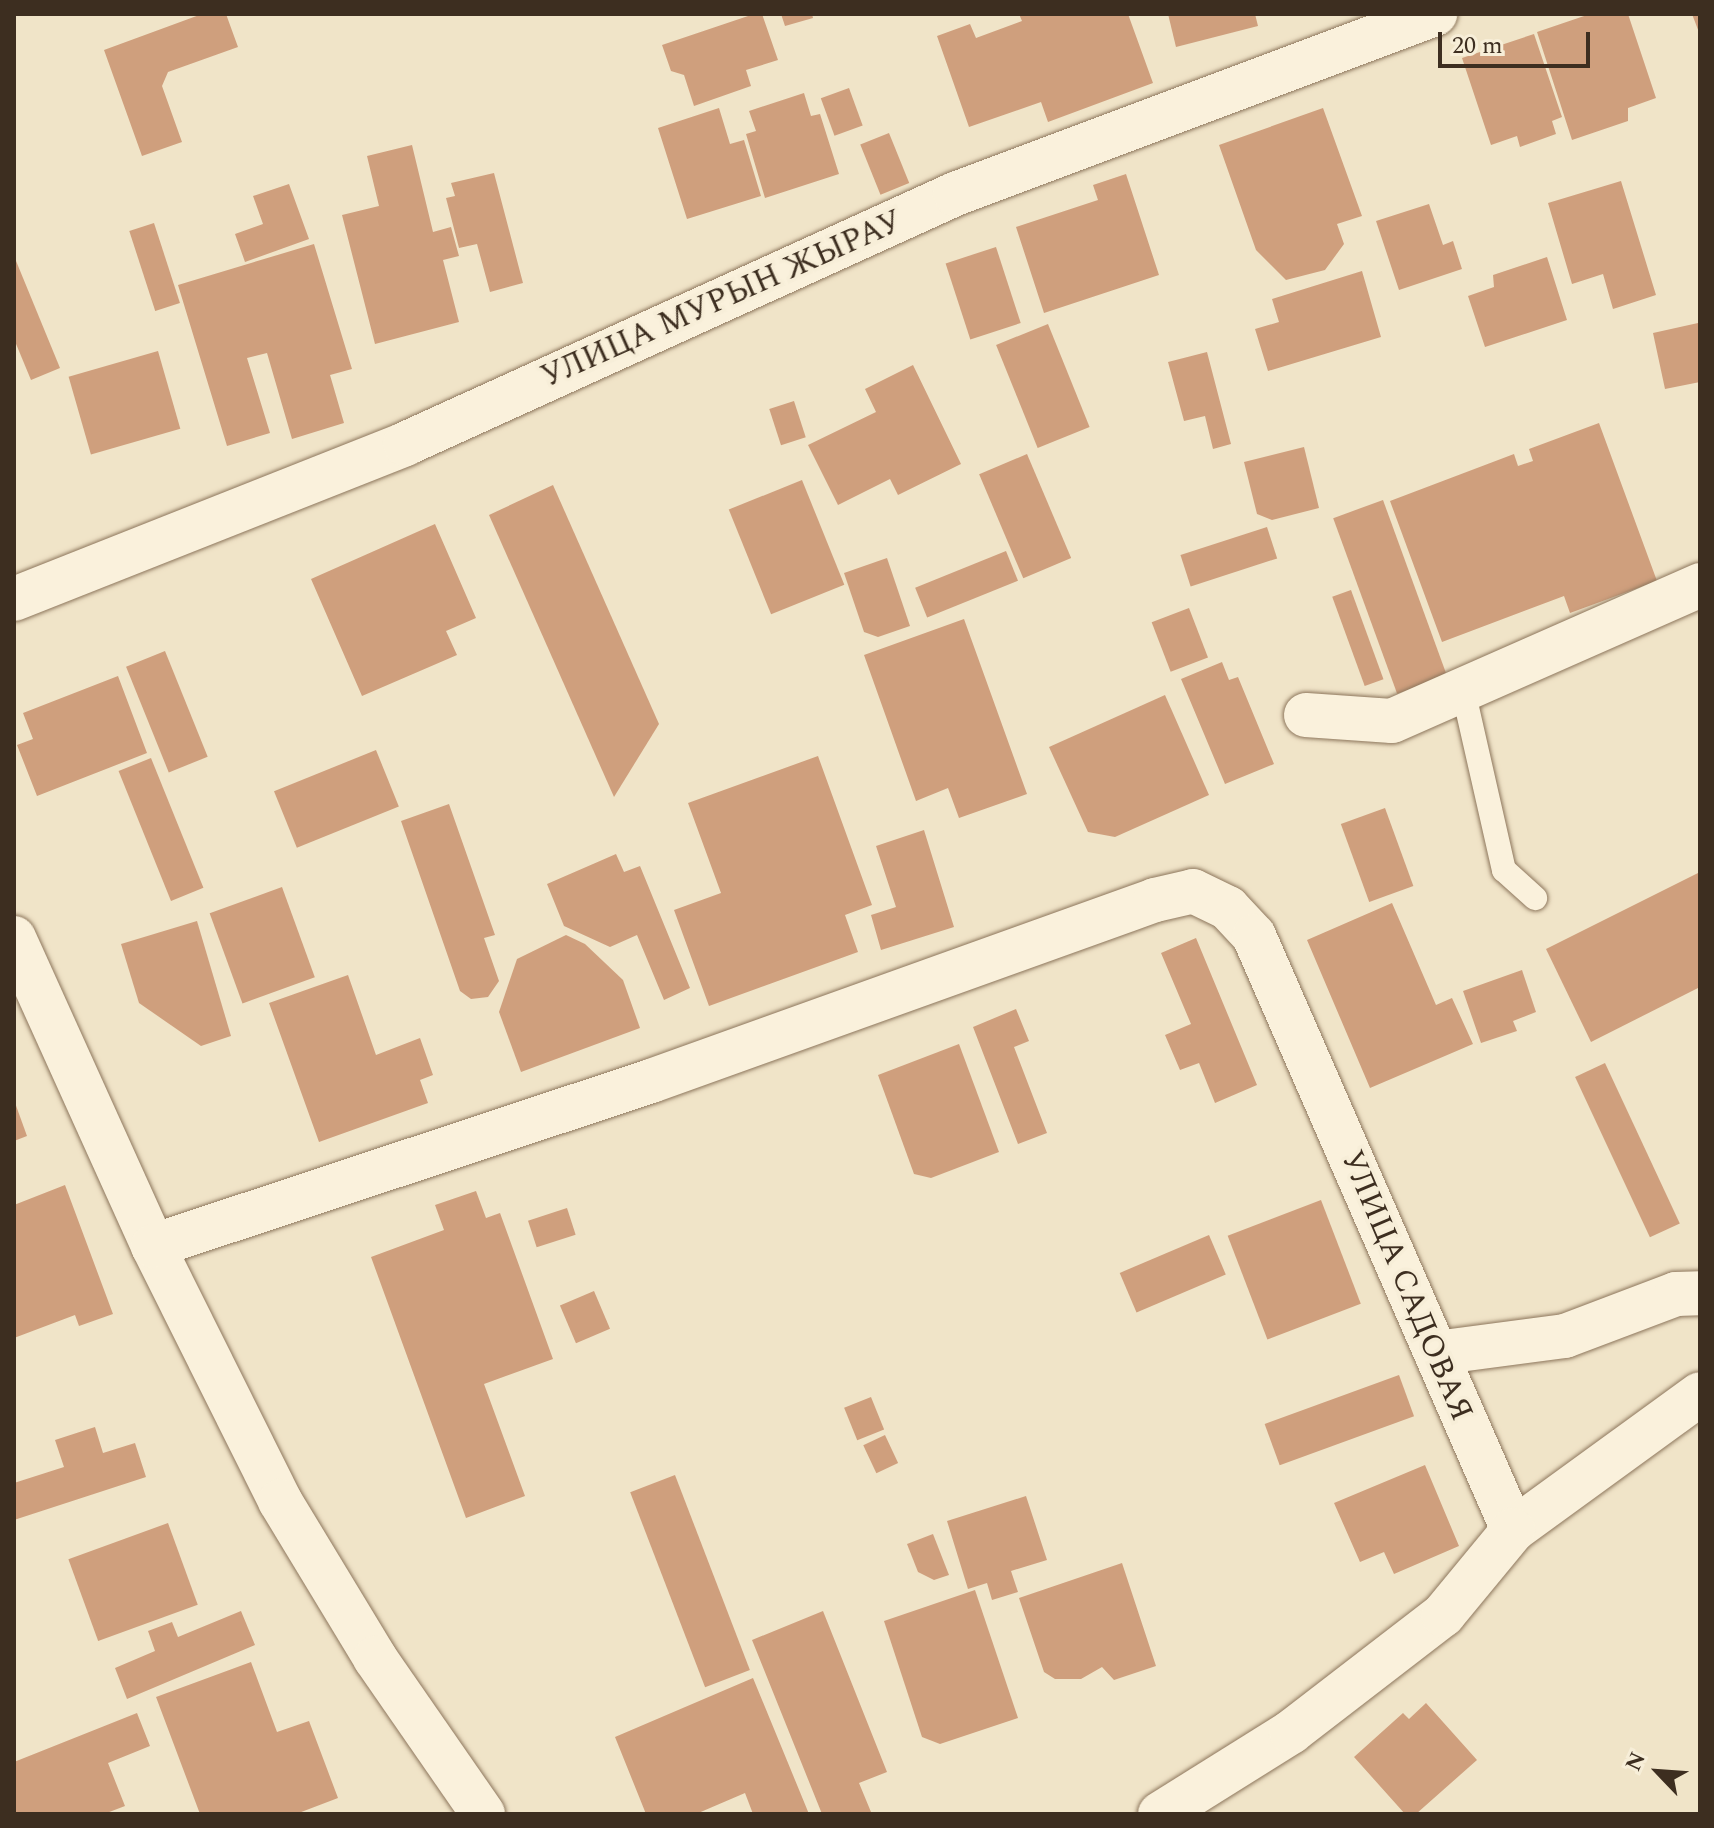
<!DOCTYPE html>
<html>
<head>
<meta charset="utf-8">
<style>
	body { margin:0 }
	#map { position:relative; width:1714px; height:1828px; overflow:hidden; background:#f0e4c8; font-family:Spectral,serif }
	div>[style] { position:absolute }
	[style*='--x'] { left:calc(var(--x)*1px); top:calc(var(--y)*1px); width:calc(var(--w)*1px); rotate:calc(var(--a)*1deg) }
	.building>* { inset:0; background:#cf9f7d; transform-origin:0 0 }
	.roads { filter:drop-shadow(0 0 2px #8d765c) drop-shadow(0 0 2px #8d765c) }
	.lane>* { height:24px; margin:-12px; padding:0 12px; transform-origin:12px; border-radius:12px; background:#faf1dc }
	.street>* { height:44px; margin:-22px; padding:0 22px; transform-origin:22px; border-radius:22px; background:#faf1dc }
	span { translate:-50% -50%; white-space:nowrap; text-align:center; line-height:1.15; -webkit-text-stroke:7px #f7eed8; paint-order:stroke }
	.street-label { font-size:32px; color:#3d2e20 }
	.frame { position:absolute; inset:0; border:16px solid #3d2e20; pointer-events:none }
	.north { position:absolute; left:1618px; top:1732px; width:80px; height:80px; -webkit-text-stroke:6px #f7eed8; paint-order:stroke; rotate:295deg; font-size:22px; font-weight:700; line-height:32px; text-align:center; color:#3d2e20 }
	.north::after { content:''; display:block; margin:auto; width:28px; height:36px; background:#3d2e20; clip-path:polygon(50% 0,100% 100%,50% 72%,0 100%) }
	.scale { position:absolute; left:1438px; top:32px; width:152px; height:36px; box-sizing:border-box; border:4px solid #3d2e20; border-top:0; padding-left:10px; font-size:24px; line-height:28px; white-space:nowrap; color:#3d2e20; -webkit-text-stroke:6px #f7eed8; paint-order:stroke }
</style>
</head>
<body>
<div id="map">
	<div class="building">
		<div style="clip-path:polygon(202px 14px,226px 14px,238px 47px,168px 72px,162px 86px,182px 142px,142px 156px,104px 50px)"></div>
		<div style="clip-path:polygon(754px 14px,762px 14px,778px 60px,746px 70px,751px 86px,694px 106px,684px 75px,671px 71px,662px 45px)"></div>
		<div style="clip-path:polygon(781px 14px,812px 14px,813px 18px,785px 26px)"></div>
		<div style="clip-path:polygon(1019px 14px,1128px 14px,1153px 83px,1048px 122px,1041px 102px,969px 127px,937px 36px,970px 24px,976px 38px,1022px 21px)"></div>
		<div style="clip-path:polygon(1168px 14px,1255px 14px,1258px 26px,1176px 47px)"></div>
		<div style="clip-path:polygon(1590px 14px,1628px 14px,1656px 98px,1628px 108px,1628px 121px,1572px 140px,1537px 32px)"></div>
		<div style="clip-path:polygon(1692px 14px,1700px 14px,1700px 35px)"></div>
		<div style="clip-path:polygon(1534px 34px,1562px 117px,1552px 121px,1556px 134px,1520px 147px,1517px 136px,1491px 145px,1462px 58px)"></div>
		<div style="left:849px;top:88px;width:40px;height:30px;rotate:70deg"></div>
		<div style="clip-path:polygon(804px 93px,811px 116px,820px 114px,839px 174px,765px 198px,746px 134px,756px 131px,749px 111px)"></div>
		<div style="clip-path:polygon(719px 108px,730px 144px,744px 140px,761px 196px,687px 219px,658px 128px)"></div>
		<div style="clip-path:polygon(1323px 108px,1362px 216px,1337px 224px,1344px 244px,1325px 270px,1286px 280px,1256px 250px,1219px 145px)"></div>
		<div style="left:889px;top:133px;width:54px;height:31px;rotate:68deg"></div>
		<div style="clip-path:polygon(412px 145px,433px 232px,451px 227px,459px 256px,443px 260px,459px 322px,375px 344px,342px 215px,379px 206px,367px 156px)"></div>
		<div style="clip-path:polygon(494px 173px,523px 283px,490px 292px,477px 244px,459px 248px,446px 198px,455px 196px,451px 183px)"></div>
		<div style="clip-path:polygon(1126px 174px,1159px 275px,1044px 313px,1016px 227px,1098px 200px,1093px 185px)"></div>
		<div style="clip-path:polygon(1621px 181px,1656px 295px,1613px 309px,1603px 274px,1572px 284px,1548px 203px)"></div>
		<div style="clip-path:polygon(289px 184px,309px 239px,245px 262px,235px 234px,263px 224px,253px 196px)"></div>
		<div style="clip-path:polygon(1429px 204px,1443px 245px,1453px 241px,1462px 269px,1399px 290px,1376px 221px)"></div>
		<div style="left:154px;top:223px;width:84px;height:26px;rotate:72deg"></div>
		<div style="clip-path:polygon(314px 244px,352px 369px,330px 375px,344px 423px,292px 439px,267px 353px,247px 358px,270px 433px,227px 446px,178px 285px)"></div>
		<div style="left:996px;top:247px;width:80px;height:53px;rotate:72deg"></div>
		<div style="clip-path:polygon(14px 256px,60px 368px,31px 380px,14px 339px)"></div>
		<div style="clip-path:polygon(1547px 257px,1567px 320px,1485px 347px,1468px 296px,1494px 287px,1493px 275px)"></div>
		<div style="clip-path:polygon(1362px 271px,1381px 337px,1268px 371px,1255px 329px,1279px 322px,1272px 299px)"></div>
		<div style="clip-path:polygon(1698px 323px,1700px 382px,1665px 389px,1653px 333px)"></div>
		<div style="left:1048px;top:324px;width:111px;height:56px;rotate:68deg"></div>
		<div style="left:158px;top:351px;width:81px;height:93px;rotate:74deg"></div>
		<div style="clip-path:polygon(1207px 352px,1231px 444px,1213px 449px,1205px 416px,1184px 421px,1168px 362px)"></div>
		<div style="clip-path:polygon(913px 365px,961px 464px,898px 495px,890px 479px,838px 505px,808px 445px,876px 412px,865px 389px)"></div>
		<div style="left:794px;top:401px;width:38px;height:26px;rotate:72deg"></div>
		<div style="clip-path:polygon(1599px 423px,1657px 581px,1570px 613px,1564px 596px,1442px 642px,1390px 501px,1514px 454px,1518px 466px,1533px 461px,1529px 449px)"></div>
		<div style="clip-path:polygon(1304px 447px,1319px 508px,1272px 520px,1257px 514px,1244px 462px)"></div>
		<div style="left:1027px;top:454px;width:113px;height:52px;rotate:67deg"></div>
		<div style="left:802px;top:480px;width:113px;height:79px;rotate:68deg"></div>
		<div style="clip-path:polygon(553px 485px,659px 724px,614px 797px,489px 515px)"></div>
		<div style="left:1383px;top:500px;width:187px;height:53px;rotate:70deg"></div>
		<div style="clip-path:polygon(435px 524px,476px 618px,446px 631px,457px 655px,362px 696px,311px 579px)"></div>
		<div style="left:1267px;top:527px;width:33px;height:91px;rotate:72deg"></div>
		<div style="left:1006px;top:551px;width:32px;height:98px;rotate:68deg"></div>
		<div style="clip-path:polygon(887px 558px,910px 626px,878px 637px,864px 632px,844px 573px)"></div>
		<div style="left:1351px;top:590px;width:95px;height:20px;rotate:70deg"></div>
		<div style="left:1189px;top:608px;width:53px;height:40px;rotate:69deg"></div>
		<div style="clip-path:polygon(964px 619px,1027px 794px,959px 818px,948px 788px,916px 801px,864px 655px)"></div>
		<div style="left:165px;top:651px;width:114px;height:42px;rotate:68deg"></div>
		<div style="clip-path:polygon(1222px 662px,1229px 680px,1238px 677px,1274px 764px,1225px 784px,1181px 679px)"></div>
		<div style="clip-path:polygon(118px 676px,147px 753px,37px 796px,17px 745px,33px 739px,23px 713px)"></div>
		<div style="clip-path:polygon(1165px 695px,1209px 795px,1115px 837px,1088px 832px,1049px 747px)"></div>
		<div style="left:376px;top:750px;width:61px;height:110px;rotate:68deg"></div>
		<div style="clip-path:polygon(818px 756px,872px 905px,845px 915px,858px 952px,709px 1006px,674px 910px,721px 893px,688px 803px)"></div>
		<div style="left:151px;top:758px;width:140px;height:35px;rotate:68deg"></div>
		<div style="clip-path:polygon(449px 804px,495px 935px,484px 938px,499px 981px,488px 997px,471px 999px,460px 991px,401px 821px)"></div>
		<div style="left:1385px;top:808px;width:83px;height:47px;rotate:70deg"></div>
		<div style="clip-path:polygon(924px 830px,954px 927px,881px 950px,871px 915px,896px 907px,876px 846px)"></div>
		<div style="clip-path:polygon(616px 854px,624px 872px,640px 866px,690px 988px,664px 1000px,637px 935px,610px 947px,564px 926px,547px 884px)"></div>
		<div style="clip-path:polygon(1700px 872px,1700px 987px,1591px 1042px,1546px 949px)"></div>
		<div style="left:282px;top:887px;width:96px;height:77px;rotate:70deg"></div>
		<div style="clip-path:polygon(1392px 903px,1436px 1005px,1452px 998px,1473px 1044px,1370px 1088px,1307px 940px)"></div>
		<div style="clip-path:polygon(197px 921px,231px 1036px,201px 1046px,139px 1003px,121px 944px)"></div>
		<div style="clip-path:polygon(566px 935px,585px 944px,623px 980px,640px 1028px,521px 1072px,499px 1012px,517px 959px)"></div>
		<div style="clip-path:polygon(1196px 938px,1257px 1085px,1215px 1103px,1199px 1063px,1180px 1070px,1165px 1035px,1191px 1024px,1161px 953px)"></div>
		<div style="clip-path:polygon(1522px 970px,1536px 1012px,1513px 1021px,1517px 1031px,1481px 1043px,1463px 991px)"></div>
		<div style="clip-path:polygon(348px 975px,376px 1055px,420px 1038px,433px 1075px,420px 1080px,428px 1103px,319px 1142px,269px 1003px)"></div>
		<div style="clip-path:polygon(1016px 1009px,1029px 1041px,1014px 1047px,1047px 1133px,1018px 1144px,973px 1027px)"></div>
		<div style="clip-path:polygon(959px 1044px,999px 1152px,931px 1178px,914px 1174px,878px 1075px)"></div>
		<div style="left:1605px;top:1063px;width:177px;height:33px;rotate:65deg"></div>
		<div style="clip-path:polygon(14px 1100px,27px 1136px,14px 1141px)"></div>
		<div style="clip-path:polygon(65px 1185px,113px 1314px,79px 1326px,75px 1315px,14px 1338px,14px 1205px)"></div>
		<div style="clip-path:polygon(476px 1191px,486px 1218px,500px 1213px,553px 1359px,484px 1384px,525px 1496px,466px 1518px,371px 1257px,444px 1230px,435px 1205px)"></div>
		<div style="left:1321px;top:1200px;width:111px;height:100px;rotate:69deg"></div>
		<div style="left:567px;top:1208px;width:28px;height:41px;rotate:72deg"></div>
		<div style="left:1209px;top:1235px;width:43px;height:97px;rotate:67deg"></div>
		<div style="left:594px;top:1291px;width:41px;height:37px;rotate:67deg"></div>
		<div style="left:1399px;top:1375px;width:44px;height:143px;rotate:70deg"></div>
		<div style="left:871px;top:1397px;width:35px;height:29px;rotate:68deg"></div>
		<div style="clip-path:polygon(95px 1427px,103px 1453px,135px 1443px,146px 1477px,14px 1520px,14px 1483px,64px 1467px,55px 1440px)"></div>
		<div style="left:885px;top:1435px;width:31px;height:24px;rotate:65deg"></div>
		<div style="clip-path:polygon(1425px 1465px,1459px 1546px,1394px 1574px,1384px 1552px,1360px 1562px,1334px 1503px)"></div>
		<div style="left:675px;top:1475px;width:209px;height:48px;rotate:69deg"></div>
		<div style="clip-path:polygon(1026px 1496px,1047px 1560px,1011px 1571px,1018px 1592px,992px 1600px,987px 1583px,968px 1589px,947px 1521px)"></div>
		<div style="left:168px;top:1523px;width:87px;height:106px;rotate:70deg"></div>
		<div style="clip-path:polygon(933px 1534px,949px 1575px,934px 1580px,918px 1572px,907px 1544px)"></div>
		<div style="clip-path:polygon(1122px 1563px,1156px 1666px,1114px 1680px,1102px 1667px,1081px 1679px,1055px 1679px,1044px 1672px,1019px 1598px)"></div>
		<div style="clip-path:polygon(975px 1590px,1018px 1718px,940px 1744px,922px 1737px,884px 1621px)"></div>
		<div style="clip-path:polygon(241px 1611px,255px 1645px,127px 1699px,115px 1668px,155px 1651px,148px 1631px,172px 1622px,178px 1637px)"></div>
		<div style="clip-path:polygon(823px 1611px,887px 1772px,859px 1783px,871px 1812px,867px 1814px,822px 1814px,752px 1640px)"></div>
		<div style="clip-path:polygon(251px 1662px,277px 1732px,309px 1721px,338px 1798px,296px 1814px,200px 1814px,156px 1697px)"></div>
		<div style="clip-path:polygon(753px 1678px,809px 1814px,753px 1814px,745px 1793px,696px 1814px,646px 1814px,615px 1737px)"></div>
		<div style="clip-path:polygon(1426px 1703px,1477px 1760px,1416px 1814px,1405px 1814px,1354px 1757px,1403px 1713px,1409px 1719px)"></div>
		<div style="clip-path:polygon(137px 1713px,150px 1746px,108px 1763px,125px 1806px,104px 1814px,14px 1814px,14px 1762px)"></div>
	</div>
	<div class="roads">
		<div class="lane">
			<div style="--x:1463;--y:690;--w:185;--a:77.2"></div>
			<div style="--x:1504;--y:870;--w:42;--a:42.1"></div>
		</div>
		<div class="street">
			<div style="--x:14;--y:599;--w:421;--a:-21.6"></div>
			<div style="--x:405;--y:444;--w:604;--a:-24.44"></div>
			<div style="--x:955;--y:194;--w:513;--a:-20.56"></div>
			<div style="--x:1306;--y:715;--w:86;--a:4"></div>
			<div style="--x:1392;--y:721;--w:337;--a:-23.8"></div>
			<div style="--x:14;--y:938;--w:338;--a:65.7"></div>
			<div style="--x:153;--y:1246;--w:285;--a:63.5"></div>
			<div style="--x:280;--y:1501;--w:184;--a:58.8"></div>
			<div style="--x:375;--y:1658;--w:190;--a:55.3"></div>
			<div style="--x:153;--y:1246;--w:525;--a:-18.33"></div>
			<div style="--x:651;--y:1081;--w:536;--a:-19.75"></div>
			<div style="--x:1155;--y:900;--w:39;--a:-13"></div>
			<div style="--x:1193;--y:891;--w:39;--a:26"></div>
			<div style="--x:1228;--y:908;--w:38;--a:47"></div>
			<div style="--x:1254;--y:936;--w:648;--a:66.44"></div>
			<div style="--x:1513;--y:1530;--w:231;--a:-36"></div>
			<div style="--x:1436;--y:1353;--w:130;--a:-7.5"></div>
			<div style="--x:1565;--y:1336;--w:119;--a:-20.7"></div>
			<div style="--x:1676;--y:1294;--w:24;--a:-2"></div>
			<div style="--x:1160;--y:1814;--w:155;--a:-32"></div>
			<div style="--x:1291;--y:1732;--w:192;--a:-37.6"></div>
			<div style="--x:1443;--y:1615;--w:110;--a:-50.5"></div>
		</div>
	</div>
	<div class="street-label">
		<span style="left:722px;top:300px;rotate:-24deg">УЛИЦА МУРЫН ЖЫРАУ</span>
		<span style="left:1406px;top:1286px;rotate:67deg">УЛИЦА САДОВАЯ</span>
	</div>
	<div class="frame"></div>
	<div class="north">N</div>
	<div class="scale">20 m</div>
</div>
</body>
</html>
